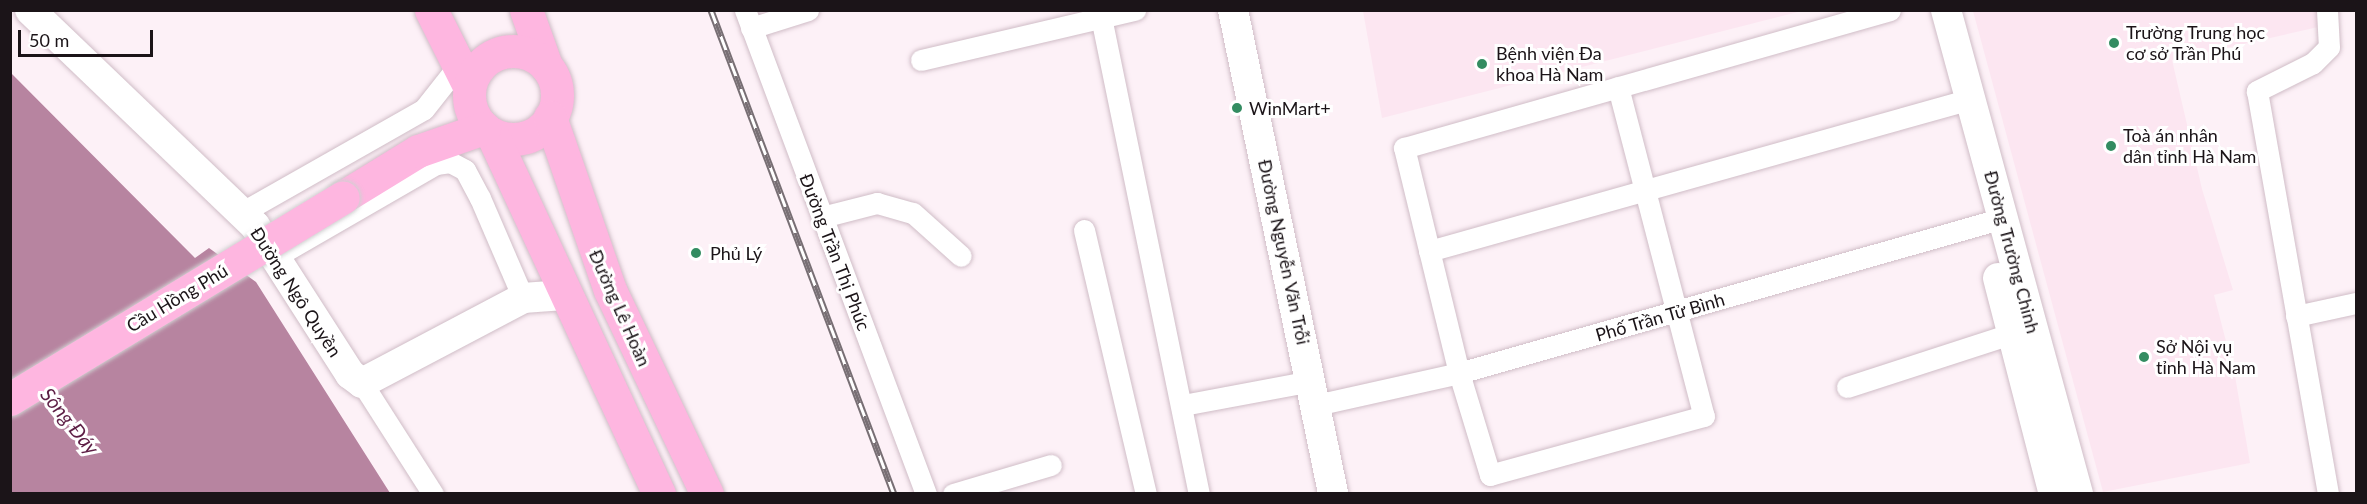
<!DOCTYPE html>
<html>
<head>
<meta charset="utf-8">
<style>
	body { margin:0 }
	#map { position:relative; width:2367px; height:504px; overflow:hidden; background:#fdf1f7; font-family:Lato,sans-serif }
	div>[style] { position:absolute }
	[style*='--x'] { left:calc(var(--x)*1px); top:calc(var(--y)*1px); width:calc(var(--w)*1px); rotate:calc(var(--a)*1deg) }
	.built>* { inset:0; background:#fce6f1 }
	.water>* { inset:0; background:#b784a0 }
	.roads { filter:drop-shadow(0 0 2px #d0bdc7) drop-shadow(0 0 2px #d0bdc7) }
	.street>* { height:21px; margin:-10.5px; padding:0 10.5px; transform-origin:10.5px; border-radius:10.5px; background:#fff }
	.secondary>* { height:30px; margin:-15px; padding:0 15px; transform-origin:15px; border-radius:15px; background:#fff }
	.primary>* { height:33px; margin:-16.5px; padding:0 16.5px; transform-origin:16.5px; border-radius:16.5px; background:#feb6e0 }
	.primary>.ring { margin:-16.5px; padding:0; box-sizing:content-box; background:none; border:33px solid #feb6e0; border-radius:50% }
	.rail>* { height:7px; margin-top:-3.5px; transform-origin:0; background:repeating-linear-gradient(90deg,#fff 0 14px,#786f74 0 28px); box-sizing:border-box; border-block:2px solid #786f74 }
	.bridges { filter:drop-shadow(0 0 2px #d1d0d1) drop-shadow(0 0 2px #d1d0d1) }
	.primary-bridge>* { height:33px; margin:-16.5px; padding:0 16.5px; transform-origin:16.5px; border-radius:16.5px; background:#feb6e0 }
	.dots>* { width:16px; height:16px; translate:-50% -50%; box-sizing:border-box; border:3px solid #fff; border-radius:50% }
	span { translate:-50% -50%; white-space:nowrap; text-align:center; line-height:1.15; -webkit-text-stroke:6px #fff; paint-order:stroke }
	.poi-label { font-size:18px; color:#1b1418 }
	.left { translate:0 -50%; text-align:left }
	.street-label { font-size:18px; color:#1b1418 }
	.water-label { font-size:20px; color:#5d1e45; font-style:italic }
	.frame { position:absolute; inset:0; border:12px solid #1b1418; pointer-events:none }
	.scale { position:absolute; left:18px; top:30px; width:135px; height:27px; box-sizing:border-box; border:3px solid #1b1418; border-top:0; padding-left:8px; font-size:18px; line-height:21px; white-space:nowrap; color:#1b1418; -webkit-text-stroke:4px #fff; paint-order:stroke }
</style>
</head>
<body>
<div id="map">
	<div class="built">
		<div style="clip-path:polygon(1363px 11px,1363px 10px,1802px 11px,1382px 118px)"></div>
		<div style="clip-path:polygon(1973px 11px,2320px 11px,2323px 26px,2172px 60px,2202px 189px,2233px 290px,2214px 295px,2235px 376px,2250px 463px,2103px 492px)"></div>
	</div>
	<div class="water">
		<div style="clip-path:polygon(10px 72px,195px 258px,209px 248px,256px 282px,390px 493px,11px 493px)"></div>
	</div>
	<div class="roads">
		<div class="street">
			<div style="--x:745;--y:10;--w:517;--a:69.5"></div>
			<div style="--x:2327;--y:10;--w:37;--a:87"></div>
			<div style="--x:2329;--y:47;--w:23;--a:135"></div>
			<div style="--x:2313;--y:63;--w:63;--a:153.4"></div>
			<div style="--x:2257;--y:91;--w:409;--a:80"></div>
			<div style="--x:1101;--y:17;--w:487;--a:78.4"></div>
			<div style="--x:751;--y:28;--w:60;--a:-17.5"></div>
			<div style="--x:921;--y:60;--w:220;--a:-13.2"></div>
			<div style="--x:1618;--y:87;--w:340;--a:75.4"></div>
			<div style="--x:1704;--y:416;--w:222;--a:164.6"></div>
			<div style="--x:1490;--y:475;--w:107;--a:-106.9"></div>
			<div style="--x:1459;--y:373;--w:232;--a:-103.7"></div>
			<div style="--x:1404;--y:148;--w:505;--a:-15.85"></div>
			<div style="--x:241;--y:213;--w:210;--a:-29.6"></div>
			<div style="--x:424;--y:109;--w:55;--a:-51.7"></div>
			<div style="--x:822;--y:217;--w:57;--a:-14.3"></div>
			<div style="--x:877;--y:203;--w:37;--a:16"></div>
			<div style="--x:913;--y:213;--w:64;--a:41.9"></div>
			<div style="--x:1084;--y:230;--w:271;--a:76.8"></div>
			<div style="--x:1429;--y:251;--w:562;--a:-15.69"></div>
			<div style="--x:275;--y:257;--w:186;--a:-30"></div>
			<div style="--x:436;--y:164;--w:14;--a:-8"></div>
			<div style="--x:450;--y:162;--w:17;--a:28"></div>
			<div style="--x:465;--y:170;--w:32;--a:62"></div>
			<div style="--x:480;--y:198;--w:109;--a:66.7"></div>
			<div style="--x:2296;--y:316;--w:61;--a:-12.2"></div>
			<div style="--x:362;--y:383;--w:132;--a:57.4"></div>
			<div style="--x:1847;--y:387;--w:188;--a:-18"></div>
			<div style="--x:1183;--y:405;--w:130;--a:-10.6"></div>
			<div style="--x:1316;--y:405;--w:147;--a:-12.6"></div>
			<div style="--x:1459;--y:373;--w:566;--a:-15.9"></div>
			<div style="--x:953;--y:494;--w:102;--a:-16.5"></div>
		</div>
		<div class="secondary">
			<div style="--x:30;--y:10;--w:312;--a:43.8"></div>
			<div style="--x:255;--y:226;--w:176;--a:57.3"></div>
			<div style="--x:350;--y:374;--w:15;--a:37"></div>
			<div style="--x:362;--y:383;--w:182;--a:-27.8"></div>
			<div style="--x:523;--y:298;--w:41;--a:-4.2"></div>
			<div style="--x:1233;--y:10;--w:494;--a:78.3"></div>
			<div style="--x:1946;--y:10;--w:502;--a:74.74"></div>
			<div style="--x:1998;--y:278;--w:223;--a:75.5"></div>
		</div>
		<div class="primary">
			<div style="--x:431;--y:10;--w:85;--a:63.4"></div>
			<div style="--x:526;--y:10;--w:59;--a:70.3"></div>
			<div class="ring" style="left:469px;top:51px;width:55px;height:55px"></div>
			<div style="--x:550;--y:117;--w:183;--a:70.9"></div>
			<div style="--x:610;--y:290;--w:226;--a:64.6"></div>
			<div style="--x:492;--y:134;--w:397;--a:65.1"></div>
			<div style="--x:343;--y:197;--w:88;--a:-31.5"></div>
			<div style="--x:418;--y:151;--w:70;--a:-19.2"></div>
		</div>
	</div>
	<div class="rail">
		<div style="--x:711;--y:10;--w:517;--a:69.29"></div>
	</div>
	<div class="bridges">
		<div class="primary-bridge">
			<div style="--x:10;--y:399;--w:389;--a:-31.2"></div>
		</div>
	</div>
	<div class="dots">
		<div style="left:2114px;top:43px;background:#338c61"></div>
		<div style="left:1482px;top:64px;background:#338c61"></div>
		<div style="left:1237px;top:108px;background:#338c61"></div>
		<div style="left:2111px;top:146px;background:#338c61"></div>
		<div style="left:696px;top:253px;background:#338c61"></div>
		<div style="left:2144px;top:357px;background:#338c61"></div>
	</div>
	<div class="poi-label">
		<span class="left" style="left:2126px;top:43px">Trường Trung học<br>cơ sở Trần Phú</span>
		<span class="left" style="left:1496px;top:64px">Bệnh viện Đa<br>khoa Hà Nam</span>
		<span class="left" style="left:1249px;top:108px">WinMart+</span>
		<span class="left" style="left:2123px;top:146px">Toà án nhân<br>dân tỉnh Hà Nam</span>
		<span class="left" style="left:710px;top:253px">Phủ Lý</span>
		<span class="left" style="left:2156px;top:357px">Sở Nội vụ<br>tỉnh Hà Nam</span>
	</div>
	<div class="street-label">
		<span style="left:835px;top:252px;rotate:69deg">Đường Trần Thị Phúc</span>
		<span style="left:1284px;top:252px;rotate:78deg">Đường Nguyễn Văn Trỗi</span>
		<span style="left:2012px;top:252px;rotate:75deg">Đường Trường Chinh</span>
		<span style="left:296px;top:292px;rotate:57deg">Đường Ngô Quyền</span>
		<span style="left:177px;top:298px;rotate:-31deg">Cầu Hồng Phú</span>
		<span style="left:620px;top:308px;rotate:66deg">Đường Lê Hoàn</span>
		<span style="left:1660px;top:317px;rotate:-16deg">Phố Trần Tử Bình</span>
	</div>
	<div class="water-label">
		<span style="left:70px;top:421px;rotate:51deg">Sông Đáy</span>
	</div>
	<div class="frame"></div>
	<div class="scale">50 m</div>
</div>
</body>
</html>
